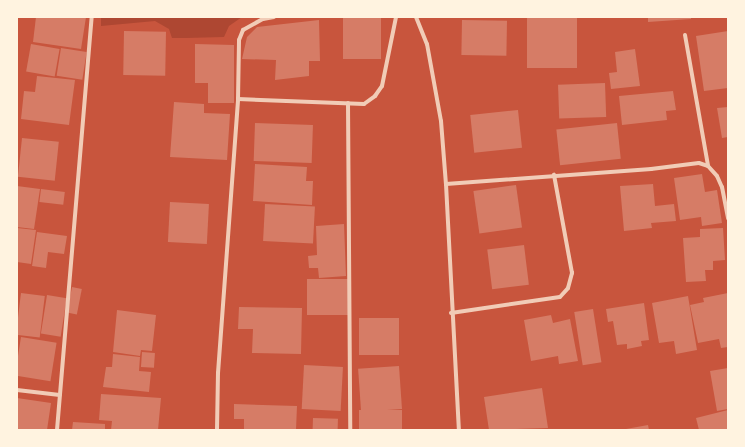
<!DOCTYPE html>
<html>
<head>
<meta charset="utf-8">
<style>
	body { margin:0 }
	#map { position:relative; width:745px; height:447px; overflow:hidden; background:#c8553d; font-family:Barlow,sans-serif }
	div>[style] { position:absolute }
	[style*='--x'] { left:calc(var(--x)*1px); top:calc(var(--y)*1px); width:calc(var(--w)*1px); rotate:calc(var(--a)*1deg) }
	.green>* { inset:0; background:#ae4732 }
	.building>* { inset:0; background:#d67c66; transform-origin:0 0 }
	.minor>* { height:4px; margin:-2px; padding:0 2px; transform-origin:2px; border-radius:2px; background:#f1ccb7 }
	span { translate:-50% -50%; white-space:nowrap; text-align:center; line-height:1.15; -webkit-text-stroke:3.5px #fff3e0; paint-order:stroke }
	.frame { position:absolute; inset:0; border:18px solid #fff3e0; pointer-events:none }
</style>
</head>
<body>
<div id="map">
	<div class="green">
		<div style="clip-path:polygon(101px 17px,242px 17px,229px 26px,224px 37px,186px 38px,172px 38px,169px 29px,155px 21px,101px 26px)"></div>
	</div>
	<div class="building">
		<div style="clip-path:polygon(36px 17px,86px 17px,81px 49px,33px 42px)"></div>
		<div style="left:343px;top:17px;width:38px;height:42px"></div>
		<div style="left:527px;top:17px;width:50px;height:51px"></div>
		<div style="clip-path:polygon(648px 17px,691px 17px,691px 19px,648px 22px)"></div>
		<div style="clip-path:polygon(319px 20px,320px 61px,309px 61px,309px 76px,275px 80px,276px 60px,242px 59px,247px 37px,257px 27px)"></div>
		<div style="left:462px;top:20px;width:45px;height:35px;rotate:1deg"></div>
		<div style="left:124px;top:31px;width:42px;height:44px;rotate:1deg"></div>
		<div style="clip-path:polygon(728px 31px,728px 88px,704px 91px,696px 36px)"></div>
		<div style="left:31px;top:44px;width:29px;height:28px;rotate:10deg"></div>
		<div style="clip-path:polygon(195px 44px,234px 45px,234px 103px,208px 103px,208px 83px,195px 83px)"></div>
		<div style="left:61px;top:48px;width:26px;height:28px;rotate:9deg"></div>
		<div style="clip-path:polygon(635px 49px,640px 86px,611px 89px,609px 73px,617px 72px,615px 52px)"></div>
		<div style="clip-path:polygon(37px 76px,75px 80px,69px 125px,21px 119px,24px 91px,35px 92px)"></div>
		<div style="left:605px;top:83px;width:34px;height:47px;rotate:88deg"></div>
		<div style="clip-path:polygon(673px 91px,676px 110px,666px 111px,667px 120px,622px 125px,619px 96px)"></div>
		<div style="clip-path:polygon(174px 102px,204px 104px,204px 113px,230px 114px,227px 160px,170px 157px)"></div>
		<div style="clip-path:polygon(728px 107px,728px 137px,722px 138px,717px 108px)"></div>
		<div style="left:518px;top:110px;width:38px;height:48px;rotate:84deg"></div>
		<div style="left:255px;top:123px;width:58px;height:38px;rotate:2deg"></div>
		<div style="left:617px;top:123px;width:36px;height:61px;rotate:84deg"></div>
		<div style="left:22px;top:138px;width:37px;height:39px;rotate:6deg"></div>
		<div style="clip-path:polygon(255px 164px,307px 167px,306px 181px,313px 181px,312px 205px,253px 201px)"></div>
		<div style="clip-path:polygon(702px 174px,705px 192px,717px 190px,722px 223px,702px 226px,701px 217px,680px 220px,674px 178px)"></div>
		<div style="clip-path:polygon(653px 184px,655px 206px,674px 204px,676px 221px,651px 223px,652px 228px,624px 231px,620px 186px)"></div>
		<div style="left:516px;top:185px;width:43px;height:43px;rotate:82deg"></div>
		<div style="clip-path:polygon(17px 186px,40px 189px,34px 229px,17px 227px)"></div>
		<div style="left:41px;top:189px;width:24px;height:13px;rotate:7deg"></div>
		<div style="left:170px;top:202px;width:39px;height:40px;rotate:3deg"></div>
		<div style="left:265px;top:204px;width:50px;height:37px;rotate:3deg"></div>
		<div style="clip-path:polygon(344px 224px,346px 276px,319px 278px,318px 268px,309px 268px,308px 256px,317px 255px,316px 226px)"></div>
		<div style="clip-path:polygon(17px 228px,36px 230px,31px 264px,17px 262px)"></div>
		<div style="clip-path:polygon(723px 228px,725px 260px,713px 261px,713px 270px,705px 270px,706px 281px,686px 282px,683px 238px,700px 237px,700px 229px)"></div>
		<div style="clip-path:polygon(37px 232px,67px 236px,64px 254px,48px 252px,46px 268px,32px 266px)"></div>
		<div style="left:524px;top:245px;width:40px;height:37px;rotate:83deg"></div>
		<div style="left:307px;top:279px;width:41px;height:36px"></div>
		<div style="left:72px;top:287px;width:10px;height:26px;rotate:11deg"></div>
		<div style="left:21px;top:293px;width:24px;height:42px;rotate:7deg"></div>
		<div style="clip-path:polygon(728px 293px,728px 347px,721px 348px,719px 339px,698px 343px,690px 305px,704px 302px,703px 298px)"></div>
		<div style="left:47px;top:295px;width:20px;height:39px;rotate:9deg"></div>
		<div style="clip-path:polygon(688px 296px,697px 350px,676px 354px,674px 341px,659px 343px,652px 303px)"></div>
		<div style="clip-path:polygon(644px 303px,649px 340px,641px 341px,642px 346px,627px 349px,627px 344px,617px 345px,613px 321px,608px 322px,606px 309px)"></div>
		<div style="clip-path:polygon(239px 307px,302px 308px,301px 354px,252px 353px,253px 329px,238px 329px)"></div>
		<div style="left:593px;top:309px;width:54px;height:19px;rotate:81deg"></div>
		<div style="clip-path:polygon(117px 310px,156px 315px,152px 351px,141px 350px,140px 356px,113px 352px)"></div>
		<div style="clip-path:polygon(551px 315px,553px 323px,570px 319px,578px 361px,559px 364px,558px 356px,531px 361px,524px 320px)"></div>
		<div style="left:399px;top:318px;width:37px;height:40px;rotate:90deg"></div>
		<div style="left:21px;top:337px;width:36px;height:39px;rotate:9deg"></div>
		<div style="left:142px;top:352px;width:13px;height:15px;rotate:4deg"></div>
		<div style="clip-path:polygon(113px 354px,140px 357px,139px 371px,151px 372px,149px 392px,103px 387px,106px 367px,112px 367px)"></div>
		<div style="left:304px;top:365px;width:39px;height:44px;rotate:3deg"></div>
		<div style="left:399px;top:366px;width:43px;height:41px;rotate:86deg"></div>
		<div style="clip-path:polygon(728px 368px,728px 409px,717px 411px,710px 371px)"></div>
		<div style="clip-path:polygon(542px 388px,548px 428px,489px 430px,484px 397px)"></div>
		<div style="clip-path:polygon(101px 394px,161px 398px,158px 430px,111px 430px,112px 421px,99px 420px)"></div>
		<div style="clip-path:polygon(17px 398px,51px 403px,47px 430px,17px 430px)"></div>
		<div style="clip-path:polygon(234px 404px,297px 406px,296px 430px,244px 430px,244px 419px,234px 419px)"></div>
		<div style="left:402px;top:410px;width:20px;height:43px;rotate:90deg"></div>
		<div style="clip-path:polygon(728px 410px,728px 430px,699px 430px,696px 418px)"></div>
		<div style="left:313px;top:418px;width:25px;height:12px;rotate:2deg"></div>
		<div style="clip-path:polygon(73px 422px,105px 424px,105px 430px,72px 430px)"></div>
		<div style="clip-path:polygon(648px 425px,649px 430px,626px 430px,626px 429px)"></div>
	</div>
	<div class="minor">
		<div style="--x:416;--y:17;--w:29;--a:68"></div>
		<div style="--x:427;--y:44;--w:78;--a:79.7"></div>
		<div style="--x:441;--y:121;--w:63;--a:85.5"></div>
		<div style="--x:446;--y:184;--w:206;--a:-4.2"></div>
		<div style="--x:651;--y:169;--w:48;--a:-7.1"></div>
		<div style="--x:699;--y:163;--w:9;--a:18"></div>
		<div style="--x:708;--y:166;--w:13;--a:48"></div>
		<div style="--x:717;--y:176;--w:12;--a:66"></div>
		<div style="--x:722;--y:187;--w:32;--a:79"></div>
		<div style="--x:685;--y:35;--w:133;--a:80"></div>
		<div style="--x:238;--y:99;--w:126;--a:2.3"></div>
		<div style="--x:364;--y:104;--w:14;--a:-36"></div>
		<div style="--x:375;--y:96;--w:12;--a:-55"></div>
		<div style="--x:382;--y:86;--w:70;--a:-78.5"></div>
		<div style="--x:348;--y:103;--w:327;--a:89.6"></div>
		<div style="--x:446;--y:184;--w:246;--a:87"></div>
		<div style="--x:451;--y:313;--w:110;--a:-8.4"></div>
		<div style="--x:560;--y:297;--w:12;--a:-48"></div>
		<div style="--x:568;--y:288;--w:16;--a:-75"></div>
		<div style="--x:572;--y:273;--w:100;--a:-100.4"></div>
		<div style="--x:17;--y:390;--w:43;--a:6.6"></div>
		<div style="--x:57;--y:430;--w:414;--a:-85.2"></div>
		<div style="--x:217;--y:430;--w:57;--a:-89"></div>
		<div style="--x:218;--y:373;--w:275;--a:-85.8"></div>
		<div style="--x:238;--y:99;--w:59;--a:-89"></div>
		<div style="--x:239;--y:40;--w:11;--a:-68"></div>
		<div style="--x:243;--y:30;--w:23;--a:-29"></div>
		<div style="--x:263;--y:19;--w:11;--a:-10"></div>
	</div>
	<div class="frame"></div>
</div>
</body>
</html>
